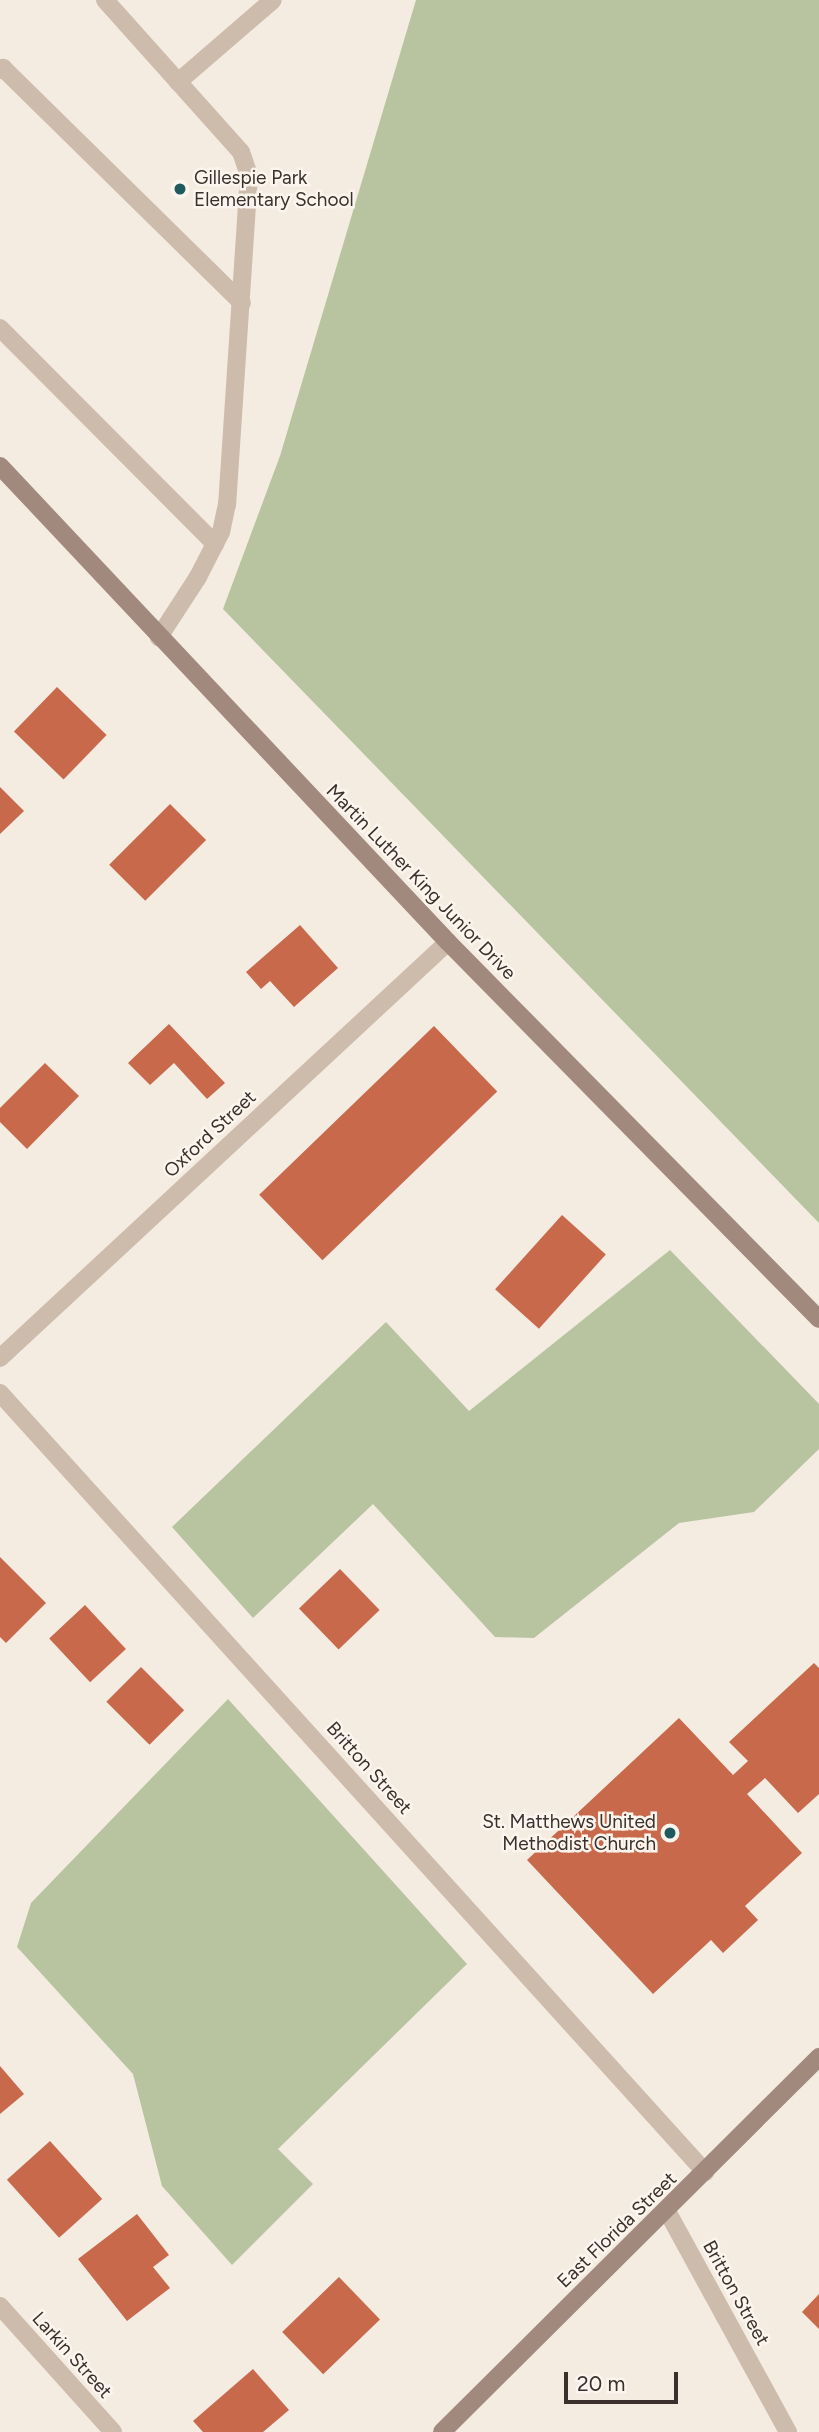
<!DOCTYPE html>
<html>
<head>
<meta charset="utf-8">
<style>
	body { margin:0 }
	#map { position:relative; width:819px; height:2432px; overflow:hidden; background:#f4ebe1; font-family:Figtree,sans-serif }
	div>[style] { position:absolute }
	[style*='--x'] { left:calc(var(--x)*1px); top:calc(var(--y)*1px); width:calc(var(--w)*1px); rotate:calc(var(--a)*1deg) }
	.green>* { inset:0; background:#b8c4a0 }
	.building>* { inset:0; background:#c8694b; transform-origin:0 0 }
	.lane>* { height:18px; margin:-9px; padding:0 9px; transform-origin:9px; border-radius:9px; background:#cdbbac }
	.street>* { height:18px; margin:-9px; padding:0 9px; transform-origin:9px; border-radius:9px; background:#cdbbac }
	.secondary>* { height:18px; margin:-9px; padding:0 9px; transform-origin:9px; border-radius:9px; background:#a18a7d }
	.dots>* { width:19px; height:19px; translate:-50% -50%; box-sizing:border-box; border:4px solid #fbf5ee; border-radius:50% }
	span { translate:-50% -50%; white-space:nowrap; text-align:center; line-height:1.15; -webkit-text-stroke:5px #fbf5ee; paint-order:stroke }
	.poi-label { font-size:19px; color:#3b302b }
	.left { translate:0 -50%; text-align:left }
	.right { translate:-100% -50%; text-align:right }
	.street-label { font-size:19px; color:#3b302b }
	.scale { position:absolute; left:564px; top:2372px; width:114px; height:32px; box-sizing:border-box; border:4px solid #3b302b; border-top:0; padding-left:9px; font-size:21px; line-height:24px; white-space:nowrap; color:#3b302b; -webkit-text-stroke:5px #fbf5ee; paint-order:stroke }
</style>
</head>
<body>
<div id="map">
	<div class="green">
		<div style="clip-path:polygon(416px 0,819px 0,819px 1223px,223px 609px,280px 456px)"></div>
		<div style="clip-path:polygon(670px 1250px,819px 1404px,819px 1449px,754px 1512px,679px 1523px,534px 1638px,495px 1637px,373px 1504px,253px 1618px,172px 1527px,386px 1322px,469px 1411px)"></div>
		<div style="clip-path:polygon(228px 1699px,467px 1964px,278px 2149px,313px 2184px,232px 2265px,162px 2186px,133px 2074px,17px 1947px,31px 1903px)"></div>
	</div>
	<div class="building">
		<div style="left:57px;top:687px;width:69px;height:62px;rotate:44deg"></div>
		<div style="clip-path:polygon(0 787px,24px 811px,0 834px)"></div>
		<div style="left:170px;top:804px;width:51px;height:86px;rotate:45deg"></div>
		<div style="clip-path:polygon(300px 925px,338px 968px,294px 1007px,270px 981px,261px 989px,246px 972px)"></div>
		<div style="clip-path:polygon(169px 1024px,225px 1083px,207px 1099px,174px 1063px,150px 1085px,128px 1063px)"></div>
		<div style="left:434px;top:1026px;width:91px;height:243px;rotate:46deg"></div>
		<div style="clip-path:polygon(45px 1063px,79px 1096px,27px 1149px,0 1122px,0 1108px)"></div>
		<div style="left:562px;top:1215px;width:59px;height:100px;rotate:42deg"></div>
		<div style="clip-path:polygon(0 1557px,46px 1603px,6px 1643px,0 1637px)"></div>
		<div style="left:340px;top:1569px;width:57px;height:57px;rotate:46deg"></div>
		<div style="left:85px;top:1605px;width:60px;height:49px;rotate:47deg"></div>
		<div style="clip-path:polygon(814px 1663px,819px 1668px,819px 1794px,798px 1813px,765px 1778px,747px 1794px,802px 1853px,745px 1906px,758px 1920px,723px 1953px,711px 1940px,653px 1994px,527px 1860px,679px 1718px,733px 1775px,748px 1761px,729px 1742px)"></div>
		<div style="left:141px;top:1667px;width:61px;height:49px;rotate:45deg"></div>
		<div style="clip-path:polygon(0 2066px,24px 2094px,0 2114px)"></div>
		<div style="left:50px;top:2141px;width:78px;height:58px;rotate:48deg"></div>
		<div style="clip-path:polygon(137px 2214px,169px 2255px,153px 2267px,170px 2288px,127px 2321px,78px 2259px)"></div>
		<div style="left:339px;top:2277px;width:59px;height:79px;rotate:46deg"></div>
		<div style="clip-path:polygon(819px 2294px,819px 2329px,802px 2312px)"></div>
		<div style="clip-path:polygon(253px 2369px,289px 2410px,263px 2432px,203px 2432px,193px 2421px)"></div>
	</div>
	<div class="lane">
		<div style="--x:105;--y:0;--w:204;--a:48.2"></div>
		<div style="--x:241;--y:152;--w:24;--a:71"></div>
		<div style="--x:249;--y:175;--w:330;--a:93.8"></div>
		<div style="--x:227;--y:504;--w:29;--a:102"></div>
		<div style="--x:221;--y:532;--w:51;--a:117.1"></div>
		<div style="--x:198;--y:577;--w:72;--a:123"></div>
		<div style="--x:0;--y:70;--w:4;--a:-34"></div>
		<div style="--x:3;--y:68;--w:335;--a:44.5"></div>
		<div style="--x:178;--y:82;--w:125;--a:-40.8"></div>
		<div style="--x:0;--y:328;--w:305;--a:45.1"></div>
	</div>
	<div class="street">
		<div style="--x:0;--y:1358;--w:611;--a:-42.88"></div>
		<div style="--x:0;--y:1393;--w:1051;--a:47.85"></div>
		<div style="--x:667;--y:2211;--w:252;--a:61.3"></div>
		<div style="--x:0;--y:2306;--w:169;--a:48.1"></div>
	</div>
	<div class="secondary">
		<div style="--x:0;--y:466;--w:654;--a:46.74"></div>
		<div style="--x:448;--y:942;--w:529;--a:45.46"></div>
		<div style="--x:442;--y:2432;--w:532;--a:-44.85"></div>
	</div>
	<div class="dots">
		<div style="left:180px;top:189px;background:#1f5a5e"></div>
		<div style="left:670px;top:1833px;background:#1f5a5e"></div>
	</div>
	<div class="poi-label">
		<span class="left" style="left:194px;top:189px">Gillespie Park<br>Elementary School</span>
		<span class="right" style="left:656px;top:1833px">St. Matthews United<br>Methodist Church</span>
	</div>
	<div class="street-label">
		<span style="left:421px;top:882px;rotate:46deg">Martin Luther King Junior Drive</span>
		<span style="left:210px;top:1134px;rotate:-43deg">Oxford Street</span>
		<span style="left:369px;top:1768px;rotate:48deg">Britton Street</span>
		<span style="left:617px;top:2230px;rotate:-44deg">East Florida Street</span>
		<span style="left:736px;top:2293px;rotate:61deg">Britton Street</span>
		<span style="left:72px;top:2355px;rotate:48deg">Larkin Street</span>
	</div>
	<div class="scale">20 m</div>
</div>
</body>
</html>
